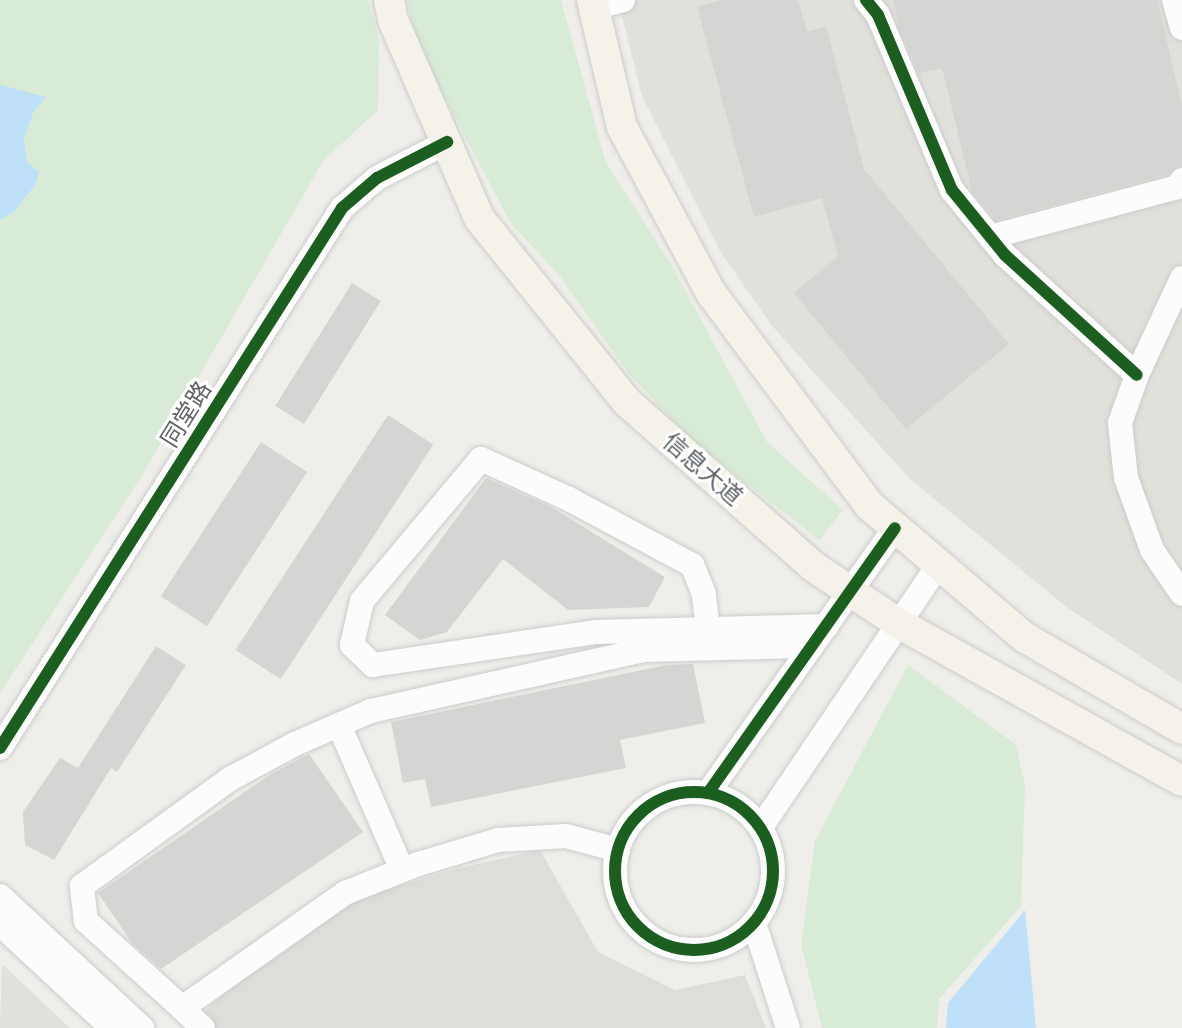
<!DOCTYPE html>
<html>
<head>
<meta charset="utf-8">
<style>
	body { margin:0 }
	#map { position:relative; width:1182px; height:1028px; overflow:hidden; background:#efeeea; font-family:Jost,"Noto Sans SC",sans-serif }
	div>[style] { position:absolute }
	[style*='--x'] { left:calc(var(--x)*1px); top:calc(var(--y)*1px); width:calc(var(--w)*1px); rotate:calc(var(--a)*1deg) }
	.industrial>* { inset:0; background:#dfddda }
	.education>* { inset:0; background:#e2e0da }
	.green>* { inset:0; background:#d8ebd6 }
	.water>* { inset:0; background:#bfe0f9 }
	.building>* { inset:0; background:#d6d5d3; transform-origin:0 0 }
	.roads { filter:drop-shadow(0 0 2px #cbcccc) drop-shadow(0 0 2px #cbcccc) }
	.minor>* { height:24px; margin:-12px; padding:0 12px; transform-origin:12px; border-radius:12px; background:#fdfcfc }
	.minor>.ring { margin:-12px; padding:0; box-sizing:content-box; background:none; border:24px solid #fdfcfc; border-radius:50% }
	.major>* { height:30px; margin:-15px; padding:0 15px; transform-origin:15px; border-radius:15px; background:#f4f2e9 }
	.cycleway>* { height:12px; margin:-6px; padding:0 6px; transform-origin:6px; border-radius:6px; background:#1b5e20 }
	.cycleway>.ring { margin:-6px; padding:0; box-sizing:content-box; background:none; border:12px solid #1b5e20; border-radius:50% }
	span { translate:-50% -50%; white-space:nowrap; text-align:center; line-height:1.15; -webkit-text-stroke:6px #fff; paint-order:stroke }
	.street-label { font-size:24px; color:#5f6368 }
</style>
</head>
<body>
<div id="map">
	<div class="industrial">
		<div style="clip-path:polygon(540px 850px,598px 952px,675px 990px,745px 975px,766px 1028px,212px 1028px,200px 1016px,266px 953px,357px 899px,451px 870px)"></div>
	</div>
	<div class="education">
		<div style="clip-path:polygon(618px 0,1182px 0,1182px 684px,1068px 608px,910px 479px,772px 326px,720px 251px,642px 96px)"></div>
		<div style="clip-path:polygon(2px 964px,70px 1028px,0 1028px)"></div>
	</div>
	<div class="green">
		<div style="clip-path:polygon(0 0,368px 0,379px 39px,378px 110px,323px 161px,141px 477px,0 693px)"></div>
		<div style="clip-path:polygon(407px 0,561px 0,606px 163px,671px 264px,767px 442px,843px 510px,819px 540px,693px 441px,628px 373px,559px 275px,511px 224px,418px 47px)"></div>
		<div style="clip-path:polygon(908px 665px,1016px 745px,1025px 785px,1021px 906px,939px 999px,937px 1028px,822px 1028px,801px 945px,815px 841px)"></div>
	</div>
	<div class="water">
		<div style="clip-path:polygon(0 85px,46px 97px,33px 113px,24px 139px,27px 162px,39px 172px,35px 185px,14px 212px,0 220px)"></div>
		<div style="clip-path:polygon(1025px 910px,1036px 1028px,946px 1028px,948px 1003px)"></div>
	</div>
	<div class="building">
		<div style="clip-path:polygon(721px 0,798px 0,807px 32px,826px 26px,864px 169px,1009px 344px,906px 429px,794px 293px,838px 256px,822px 198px,754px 217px,697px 7px)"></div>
		<div style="clip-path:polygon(893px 0,1157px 0,1182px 105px,1182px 165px,1168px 174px,996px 220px,972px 191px,942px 68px,919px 73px,899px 27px)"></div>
		<div style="left:352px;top:283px;width:34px;height:145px;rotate:32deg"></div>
		<div style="left:388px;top:415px;width:54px;height:280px;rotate:33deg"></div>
		<div style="left:261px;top:442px;width:55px;height:184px;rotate:33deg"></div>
		<div style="clip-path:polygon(486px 478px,551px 507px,665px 577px,649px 607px,568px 610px,503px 559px,447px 632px,420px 640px,385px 615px)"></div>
		<div style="clip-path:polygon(156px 646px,186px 665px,117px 772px,111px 768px,54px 860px,25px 845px,23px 812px,60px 758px,78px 768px)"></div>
		<div style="clip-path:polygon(693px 664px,705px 723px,620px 740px,626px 768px,431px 807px,425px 779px,403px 783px,391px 722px,666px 665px)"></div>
		<div style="clip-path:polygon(309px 754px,363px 832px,161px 969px,132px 943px,98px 893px,271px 774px)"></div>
	</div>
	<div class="roads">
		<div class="minor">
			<div style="--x:866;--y:0;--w:19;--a:51"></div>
			<div style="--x:878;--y:15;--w:190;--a:67.1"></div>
			<div style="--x:952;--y:190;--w:84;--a:50.8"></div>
			<div style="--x:1005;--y:255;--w:178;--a:42.3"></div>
			<div style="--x:1174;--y:0;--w:29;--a:74"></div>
			<div style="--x:594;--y:8;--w:30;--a:-15"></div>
			<div style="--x:990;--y:237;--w:195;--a:-14.9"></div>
			<div style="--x:1178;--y:187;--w:8;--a:-60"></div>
			<div style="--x:1182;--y:278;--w:107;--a:114.9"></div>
			<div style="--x:1137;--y:375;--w:51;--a:109.5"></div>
			<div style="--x:1120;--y:423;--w:55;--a:83.8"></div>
			<div style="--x:1126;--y:478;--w:77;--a:70.1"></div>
			<div style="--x:1152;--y:550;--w:53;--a:55.7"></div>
			<div style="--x:708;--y:629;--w:35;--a:-97"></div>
			<div style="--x:704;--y:594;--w:31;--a:-112"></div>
			<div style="--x:692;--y:565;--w:140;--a:-151.8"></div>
			<div style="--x:569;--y:499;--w:97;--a:-155.6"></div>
			<div style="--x:481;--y:459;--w:185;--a:130"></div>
			<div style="--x:362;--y:601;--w:45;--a:102.8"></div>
			<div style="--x:352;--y:645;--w:29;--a:44"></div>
			<div style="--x:373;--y:665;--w:226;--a:-8.4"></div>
			<div style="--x:597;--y:632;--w:230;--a:-1.5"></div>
			<div style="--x:339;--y:725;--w:158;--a:66.5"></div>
			<div style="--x:0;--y:748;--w:639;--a:-57.65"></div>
			<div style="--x:342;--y:208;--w:46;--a:-40.6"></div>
			<div style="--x:377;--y:178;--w:79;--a:-27.2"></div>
			<div class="ring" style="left:615px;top:792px;width:134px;height:134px"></div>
			<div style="--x:708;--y:793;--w:324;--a:-54.8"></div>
			<div style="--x:761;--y:827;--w:318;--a:-55.9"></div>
			<div style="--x:618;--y:850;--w:54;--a:-164.9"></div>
			<div style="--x:566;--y:836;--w:68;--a:176.6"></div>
			<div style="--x:498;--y:840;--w:84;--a:163.3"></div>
			<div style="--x:418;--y:864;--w:79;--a:158.3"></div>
			<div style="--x:345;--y:893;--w:199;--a:144.8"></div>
			<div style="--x:182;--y:1008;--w:130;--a:-137.8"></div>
			<div style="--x:86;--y:921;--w:35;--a:-97"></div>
			<div style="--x:82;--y:886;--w:183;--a:-35.9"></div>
			<div style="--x:230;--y:779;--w:74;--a:-28.3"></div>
			<div style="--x:295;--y:744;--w:83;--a:-23.5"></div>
			<div style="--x:371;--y:711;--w:281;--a:-12.6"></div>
			<div style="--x:645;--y:650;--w:167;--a:-1.4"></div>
			<div style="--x:0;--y:896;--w:194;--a:42.9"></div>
			<div style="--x:754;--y:923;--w:110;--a:72.1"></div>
			<div style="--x:0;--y:924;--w:153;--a:42.9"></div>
			<div style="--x:182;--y:1008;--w:29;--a:44"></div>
		</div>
		<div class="major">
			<div style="--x:389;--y:0;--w:20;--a:79"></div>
			<div style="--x:393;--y:20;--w:216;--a:66.5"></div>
			<div style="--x:479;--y:218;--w:238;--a:51.2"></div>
			<div style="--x:628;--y:403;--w:248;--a:41.4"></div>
			<div style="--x:814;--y:567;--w:101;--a:33.7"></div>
			<div style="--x:898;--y:623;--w:325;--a:29.1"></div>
			<div style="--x:592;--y:0;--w:130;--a:76.7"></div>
			<div style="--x:622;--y:127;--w:188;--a:61.8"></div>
			<div style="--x:711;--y:293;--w:266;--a:53.3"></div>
			<div style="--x:870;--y:506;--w:202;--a:40.4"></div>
			<div style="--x:1024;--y:637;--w:183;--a:30.2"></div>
		</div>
	</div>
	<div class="cycleway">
		<div style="--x:866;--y:0;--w:19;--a:51"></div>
		<div style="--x:878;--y:15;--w:190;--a:67.1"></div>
		<div style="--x:952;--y:190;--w:84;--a:50.8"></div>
		<div style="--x:1005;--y:255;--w:178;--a:42.3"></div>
		<div style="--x:0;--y:748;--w:639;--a:-57.65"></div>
		<div style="--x:342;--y:208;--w:46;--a:-40.6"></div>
		<div style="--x:377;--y:178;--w:79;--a:-27.2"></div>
		<div class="ring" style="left:615px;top:792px;width:146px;height:146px"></div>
		<div style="--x:708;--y:793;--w:324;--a:-54.8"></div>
	</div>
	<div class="street-label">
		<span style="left:186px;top:414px;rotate:-58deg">同堂路</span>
		<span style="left:703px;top:469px;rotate:41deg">信息大道</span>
	</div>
</div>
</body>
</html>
